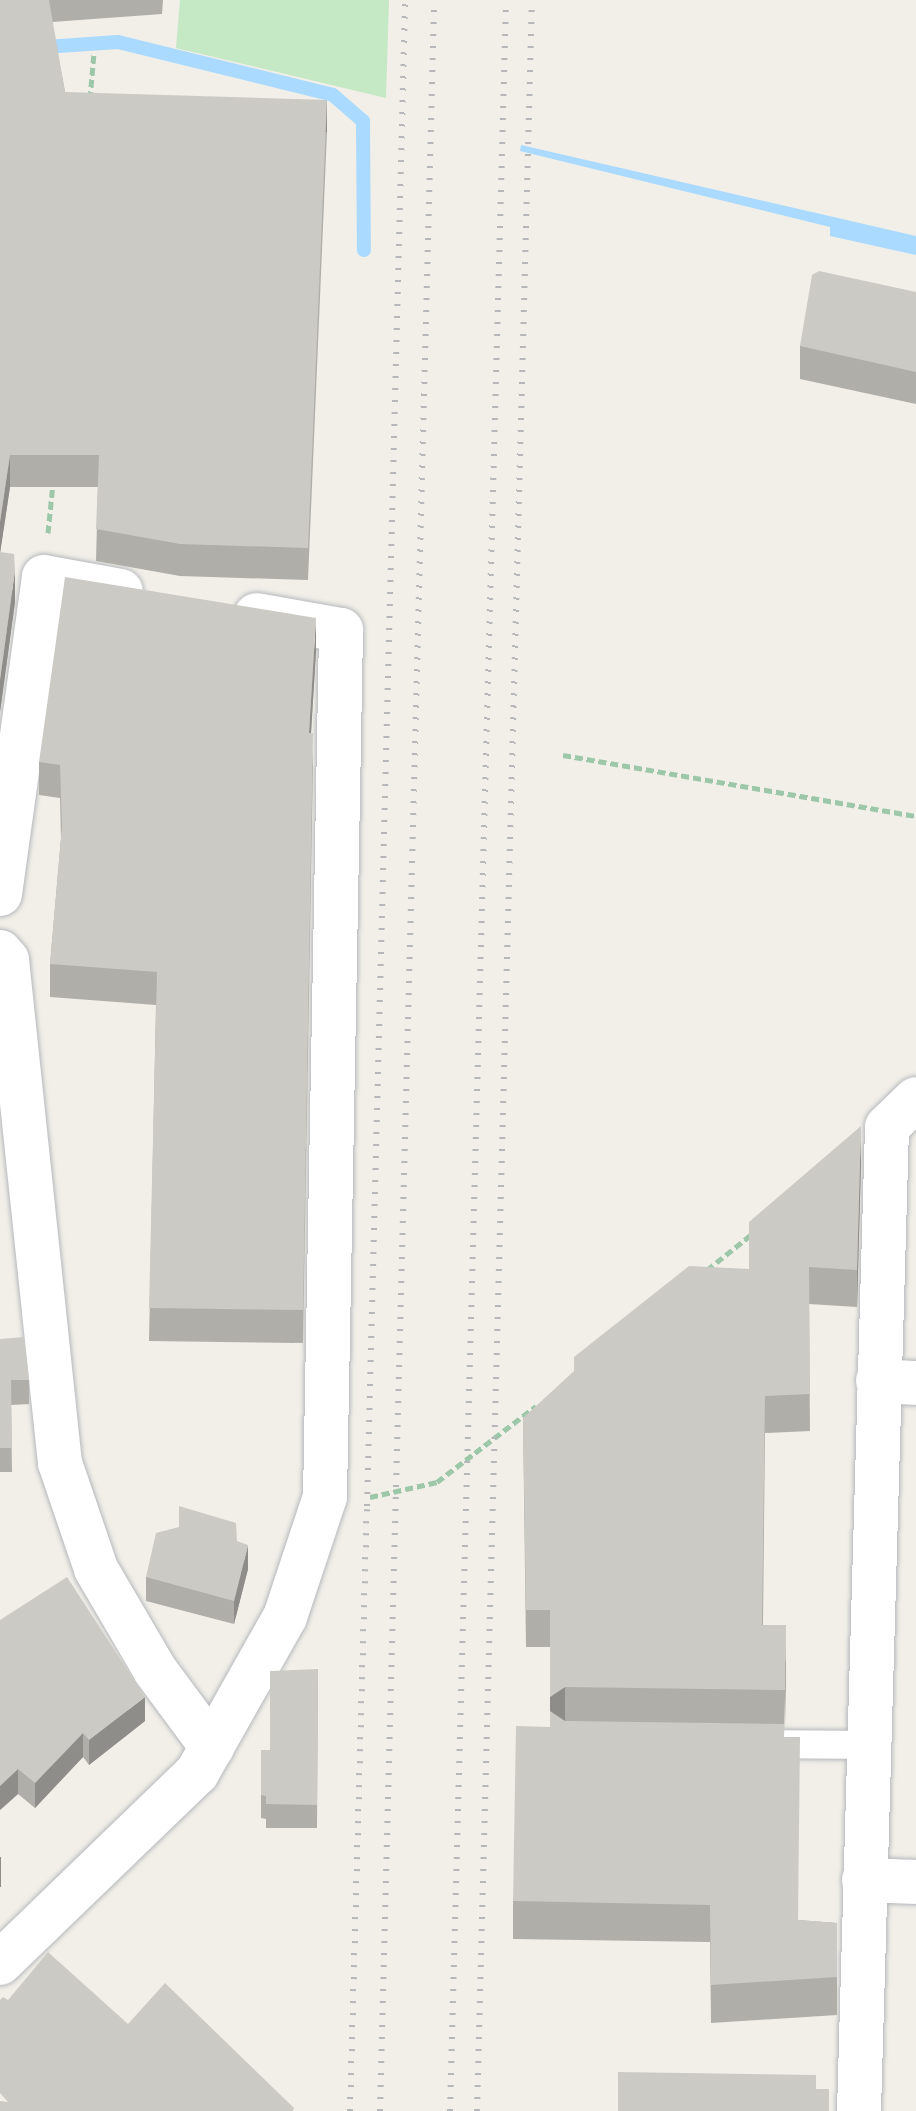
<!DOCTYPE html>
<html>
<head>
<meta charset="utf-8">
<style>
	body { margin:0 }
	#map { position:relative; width:916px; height:2111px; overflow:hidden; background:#f1efe8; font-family:Mulish,sans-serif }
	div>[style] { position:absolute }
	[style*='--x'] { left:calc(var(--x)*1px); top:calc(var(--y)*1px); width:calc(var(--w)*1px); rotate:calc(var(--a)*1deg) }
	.green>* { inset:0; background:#c5e8c5 }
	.water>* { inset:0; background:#aadaff }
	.stream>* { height:14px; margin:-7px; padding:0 7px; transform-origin:7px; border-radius:7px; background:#aadaff }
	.path>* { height:5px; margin-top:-2.5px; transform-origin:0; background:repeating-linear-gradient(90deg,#9cc7a9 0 8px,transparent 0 12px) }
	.roads { filter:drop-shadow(0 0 2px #b5b8bc) drop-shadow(0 0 2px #b5b8bc) }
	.lane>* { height:28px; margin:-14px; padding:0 14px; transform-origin:14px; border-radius:14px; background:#fff }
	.street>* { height:44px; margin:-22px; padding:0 22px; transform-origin:22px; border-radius:22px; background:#fff }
	.rail>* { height:6px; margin-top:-3px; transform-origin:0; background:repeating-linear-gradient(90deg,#b6b7b8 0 2px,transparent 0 12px) }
	.wall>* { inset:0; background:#afaea9 }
	.shaded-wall>* { inset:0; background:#8f8d8a; transform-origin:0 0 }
	.building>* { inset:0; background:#cccac5 }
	span { translate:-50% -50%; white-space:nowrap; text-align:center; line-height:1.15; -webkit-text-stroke:8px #fff; paint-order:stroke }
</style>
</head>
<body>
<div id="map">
	<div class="green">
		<div style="clip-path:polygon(180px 0,389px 0,386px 98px,176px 48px)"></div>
	</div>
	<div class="water">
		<div style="clip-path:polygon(521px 145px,916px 236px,916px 255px,830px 236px,830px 227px,520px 151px)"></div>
	</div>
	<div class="stream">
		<div style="--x:0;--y:50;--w:118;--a:-3.9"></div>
		<div style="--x:118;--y:42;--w:221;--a:13.8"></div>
		<div style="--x:333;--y:95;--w:40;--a:41"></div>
		<div style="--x:363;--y:121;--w:129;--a:89.6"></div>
	</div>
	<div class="path">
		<div style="--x:90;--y:99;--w:47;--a:-85.1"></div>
		<div style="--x:48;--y:533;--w:50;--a:-84.3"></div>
		<div style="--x:563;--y:755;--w:358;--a:9.8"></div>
		<div style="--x:707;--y:1270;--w:58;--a:-38.7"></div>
		<div style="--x:370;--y:1497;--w:69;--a:-12.6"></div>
		<div style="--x:437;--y:1482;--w:125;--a:-37.5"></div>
	</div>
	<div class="roads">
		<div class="lane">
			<div style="--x:761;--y:1744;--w:105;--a:0.5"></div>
		</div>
		<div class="street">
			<div style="--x:0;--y:894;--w:320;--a:-82.1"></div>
			<div style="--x:44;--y:577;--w:78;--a:10.3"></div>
			<div style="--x:0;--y:952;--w:11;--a:49"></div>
			<div style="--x:7;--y:960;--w:506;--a:83.99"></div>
			<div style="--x:60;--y:1463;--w:112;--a:71.2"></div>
			<div style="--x:96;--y:1569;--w:117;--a:59.7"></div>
			<div style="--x:155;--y:1670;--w:96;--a:53.5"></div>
			<div style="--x:878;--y:1381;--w:38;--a:3"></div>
			<div style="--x:864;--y:1880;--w:52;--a:2.2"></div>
			<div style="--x:0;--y:1963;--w:274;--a:-44"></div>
			<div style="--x:197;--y:1773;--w:179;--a:-60.6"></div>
			<div style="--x:285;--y:1617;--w:126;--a:-71.6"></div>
			<div style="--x:325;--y:1497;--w:867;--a:-88.94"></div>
			<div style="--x:341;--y:630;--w:86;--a:-170"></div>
			<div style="--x:859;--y:2111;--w:984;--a:-88.37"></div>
			<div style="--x:887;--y:1127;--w:40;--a:-44"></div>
		</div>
	</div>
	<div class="rail">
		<div style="--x:367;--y:1506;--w:1506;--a:-88.55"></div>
		<div style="--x:350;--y:2111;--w:612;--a:-88.41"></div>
		<div style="--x:380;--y:2111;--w:2112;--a:-88.53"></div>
		<div style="--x:450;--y:2111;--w:2112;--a:-88.48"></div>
		<div style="--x:477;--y:2111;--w:2112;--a:-88.51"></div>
	</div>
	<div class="wall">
		<div style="clip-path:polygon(0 0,163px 0,162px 14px,52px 22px,65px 92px,327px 132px,308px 580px,180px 576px,96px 561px,98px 487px,10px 487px,0 552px,15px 602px,0 712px)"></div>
		<div style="clip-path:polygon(916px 292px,916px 404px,800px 379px,800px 346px)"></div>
		<div style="clip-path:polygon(316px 651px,311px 733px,313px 766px,303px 1343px,149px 1341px,156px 1005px,50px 997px,50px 964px,61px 838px,60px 798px,39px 795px,39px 762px)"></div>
		<div style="clip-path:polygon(861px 1163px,857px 1307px,809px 1304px,810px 1431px,765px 1433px,763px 1625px,786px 1662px,784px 1737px,798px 1920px,837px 1923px,837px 2015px,711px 2023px,710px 1942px,513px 1939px,513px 1901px,550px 1727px,550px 1647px,526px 1647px,523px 1418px,749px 1269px)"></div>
		<div style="clip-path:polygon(0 1339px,29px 1380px,29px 1404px,11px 1405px,12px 1472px,0 1472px)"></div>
		<div style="clip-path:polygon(237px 1541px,248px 1569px,234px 1624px,146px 1601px,146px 1577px)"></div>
		<div style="clip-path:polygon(0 1620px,145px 1721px,89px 1765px,83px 1757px,35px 1808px,18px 1794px,0 1810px)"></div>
		<div style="clip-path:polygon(318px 1669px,317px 1828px,266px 1828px,266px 1819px,261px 1818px,261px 1750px,270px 1750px)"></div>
	</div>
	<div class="shaded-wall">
		<div style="left:327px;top:100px;width:32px;height:448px;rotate:90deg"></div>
		<div style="clip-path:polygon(10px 455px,10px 487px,0 554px,0 522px)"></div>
		<div style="clip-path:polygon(15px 570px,15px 602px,0 712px,0 680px)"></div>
		<div style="clip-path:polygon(316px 618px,316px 651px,309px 766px,309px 733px)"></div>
		<div style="clip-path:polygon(861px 1126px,861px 1163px,857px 1307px,857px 1270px)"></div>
		<div style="clip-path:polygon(248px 1545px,248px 1569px,234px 1624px,234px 1601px)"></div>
		<div style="clip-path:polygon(786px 1625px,786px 1662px,785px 1727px,785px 1690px)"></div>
		<div style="clip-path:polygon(565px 1687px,565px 1724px,550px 1734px,550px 1697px)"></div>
		<div style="clip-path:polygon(145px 1697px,145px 1721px,89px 1765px,89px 1740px)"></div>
		<div style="clip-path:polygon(83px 1733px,83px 1757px,35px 1808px,35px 1783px)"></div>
		<div style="clip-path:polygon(18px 1769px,18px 1794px,0 1810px,0 1786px)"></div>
		<div style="left:1px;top:1857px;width:30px;height:1px;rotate:90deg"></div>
	</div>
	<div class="building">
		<div style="clip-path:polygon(0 0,49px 0,65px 92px,327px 100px,308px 548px,180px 544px,96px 529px,99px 455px,10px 455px,0 522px)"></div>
		<div style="clip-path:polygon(819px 271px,916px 292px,916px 372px,800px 346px,812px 275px)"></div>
		<div style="clip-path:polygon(0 552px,14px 554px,15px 570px,0 680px)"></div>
		<div style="clip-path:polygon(65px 577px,316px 618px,309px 733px,313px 733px,303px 1310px,149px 1308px,157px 972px,50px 964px,62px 827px,60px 765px,39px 762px)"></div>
		<div style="clip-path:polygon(861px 1126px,857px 1270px,809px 1267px,810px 1394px,765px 1396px,762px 1625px,786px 1625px,785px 1690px,565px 1687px,550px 1697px,550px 1610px,526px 1610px,523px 1418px,574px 1371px,574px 1357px,689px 1266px,749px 1269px,749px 1222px)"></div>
		<div style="clip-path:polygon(24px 1337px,29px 1380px,11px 1380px,12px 1448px,0 1448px,0 1339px)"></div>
		<div style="clip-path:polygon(179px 1506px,236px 1523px,237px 1541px,248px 1545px,234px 1601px,146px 1577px,156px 1533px,179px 1527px)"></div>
		<div style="clip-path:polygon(67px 1577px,145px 1697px,89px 1740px,83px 1733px,35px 1783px,18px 1769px,0 1786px,0 1620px)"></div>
		<div style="clip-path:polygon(318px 1669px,317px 1805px,266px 1804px,266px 1796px,261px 1795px,261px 1750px,270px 1750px,270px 1671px)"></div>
		<div style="clip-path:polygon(550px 1711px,565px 1721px,784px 1724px,784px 1737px,800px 1737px,798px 1920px,837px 1923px,837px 1977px,711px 1985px,710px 1905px,513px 1901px,516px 1726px,550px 1727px)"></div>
		<div style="clip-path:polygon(48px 1952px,128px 2024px,165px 1983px,294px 2108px,293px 2111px,0 2111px,0 2101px,8px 2102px,0 2093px,0 2000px,3px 1997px,8px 2000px)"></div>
		<div style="clip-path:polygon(618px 2072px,816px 2075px,816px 2089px,829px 2089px,829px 2111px,618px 2111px)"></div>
	</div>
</div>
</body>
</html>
